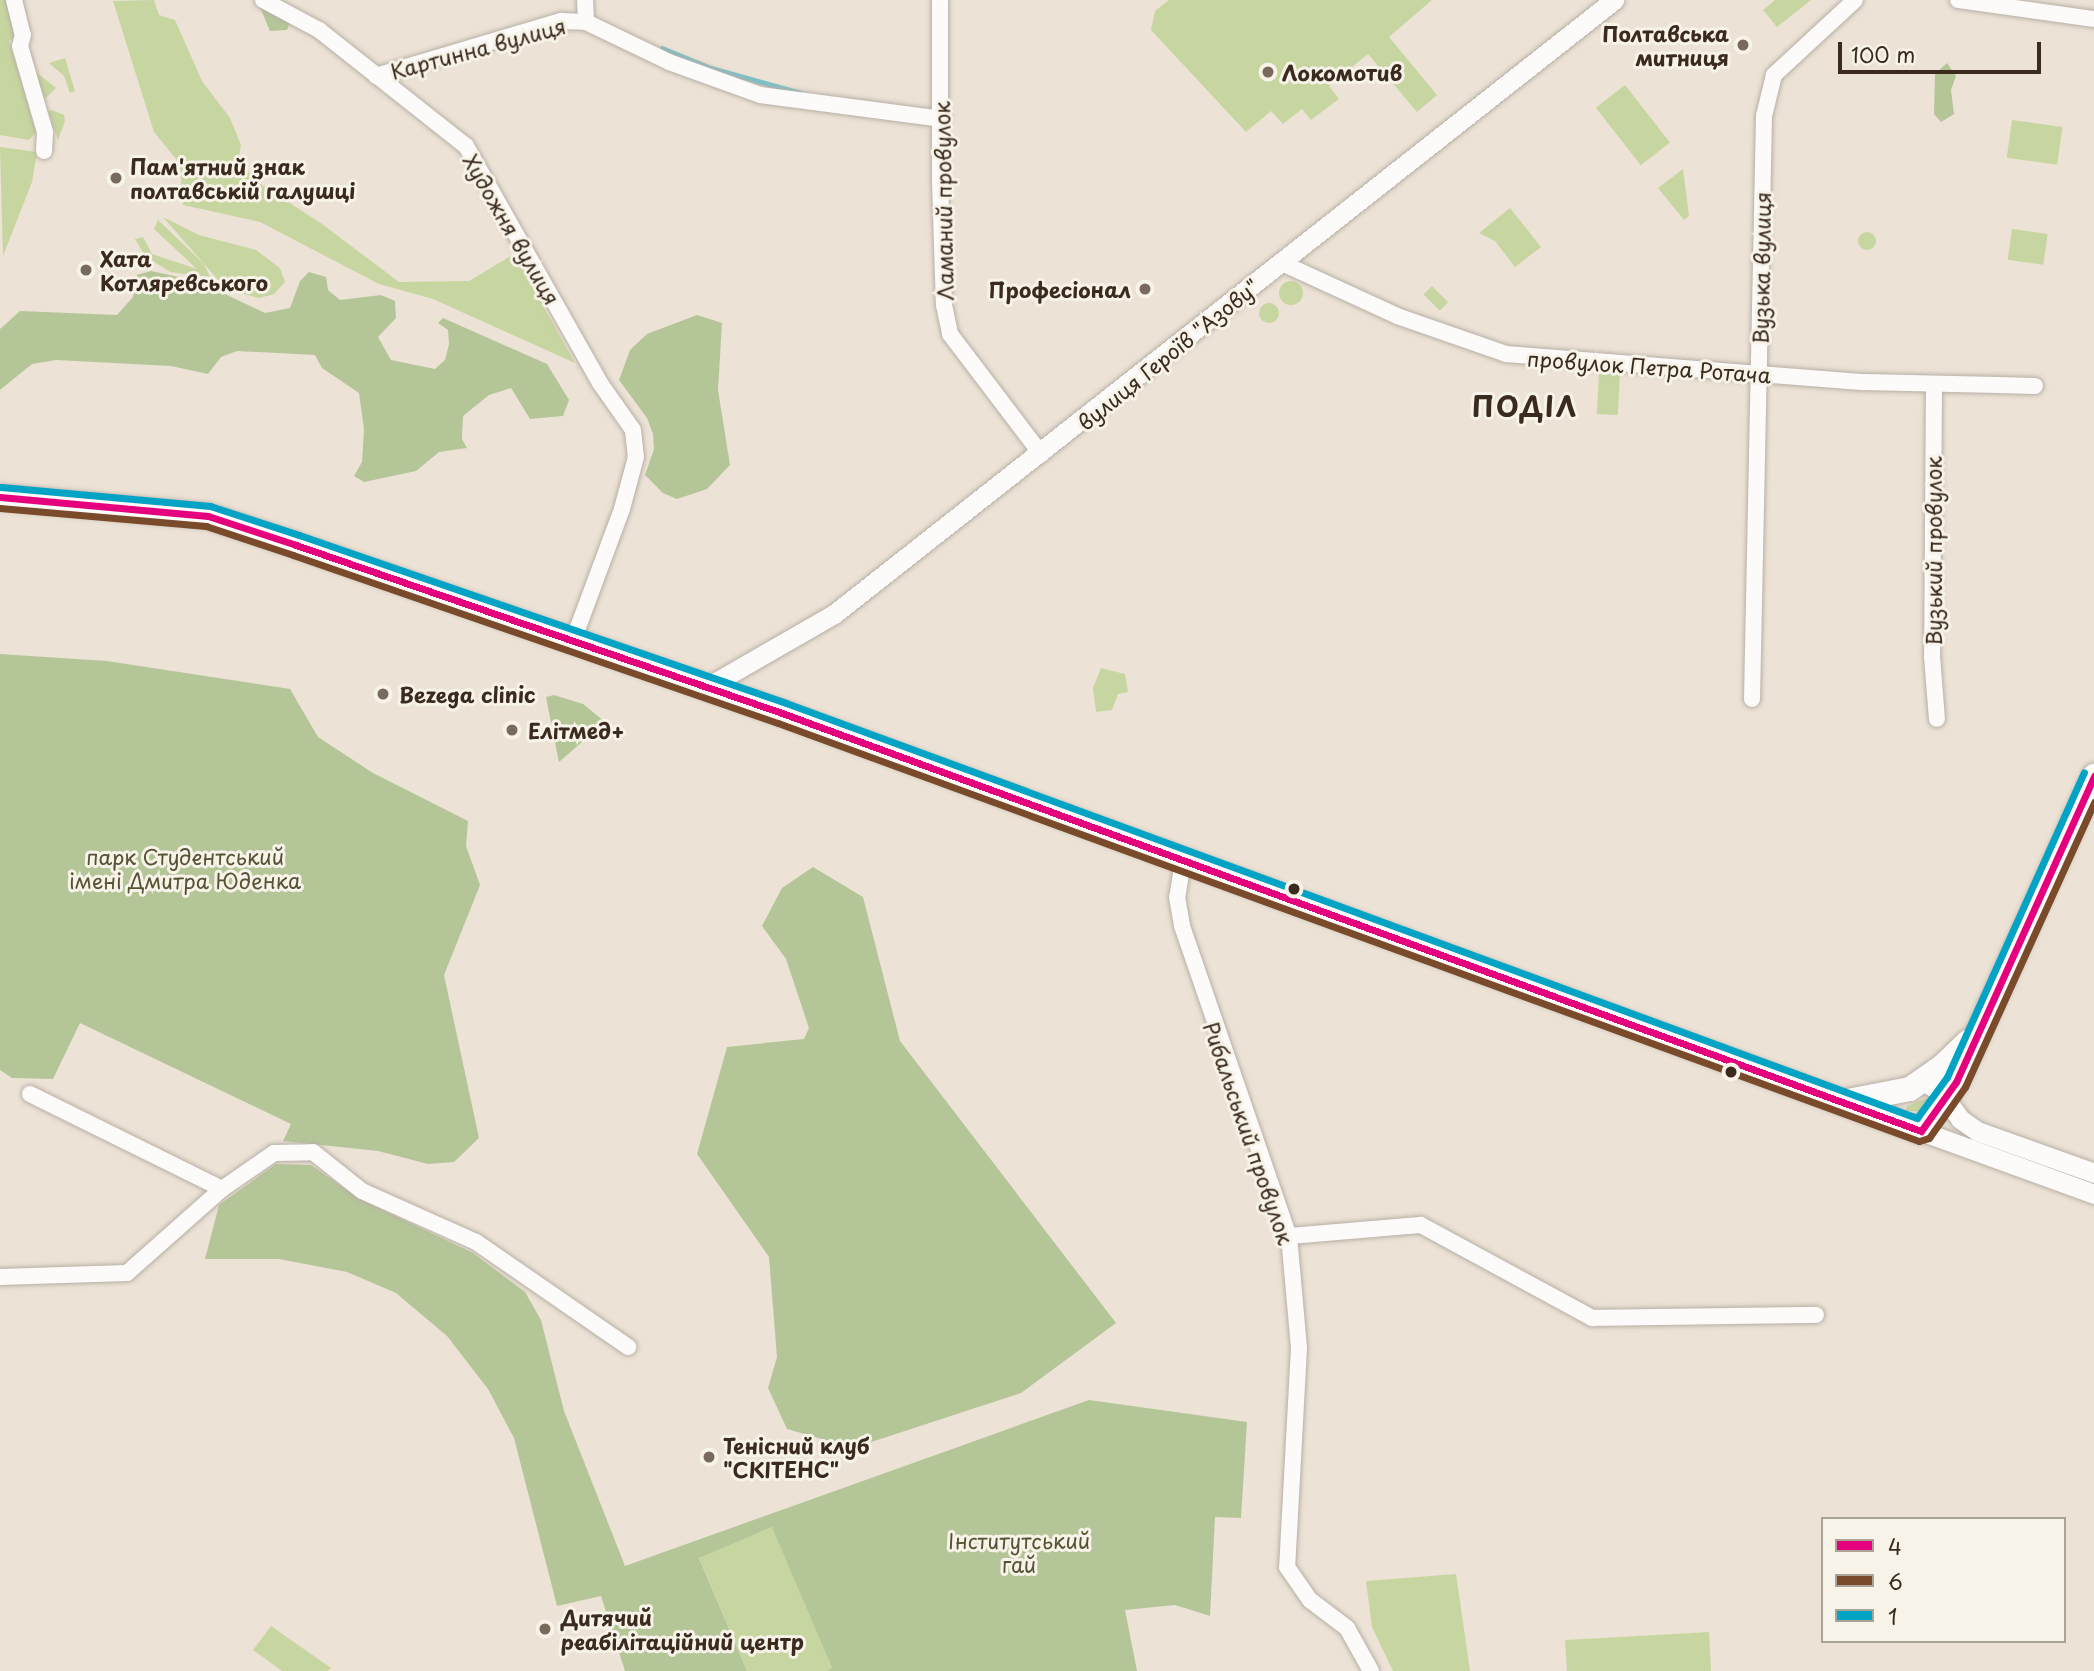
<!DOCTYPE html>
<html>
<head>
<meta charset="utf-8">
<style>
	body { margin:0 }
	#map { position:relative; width:2094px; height:1671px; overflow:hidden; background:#ece2d5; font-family:"Playpen Sans",sans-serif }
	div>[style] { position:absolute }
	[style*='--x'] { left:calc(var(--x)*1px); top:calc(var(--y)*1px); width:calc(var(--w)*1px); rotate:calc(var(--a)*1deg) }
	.green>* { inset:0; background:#c7d6a0; transform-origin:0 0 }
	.round { border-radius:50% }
	.forest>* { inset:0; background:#b4c698 }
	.stream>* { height:4.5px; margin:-2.25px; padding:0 2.25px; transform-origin:2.25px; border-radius:2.25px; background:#78c1c8 }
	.roads { filter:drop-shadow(0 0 2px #b8afa6) drop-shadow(0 0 2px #b8afa6) }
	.minor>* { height:16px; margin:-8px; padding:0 8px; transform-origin:8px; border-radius:8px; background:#fcfbf9 }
	.tertiary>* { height:19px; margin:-9.5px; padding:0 9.5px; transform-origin:9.5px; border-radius:9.5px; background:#fcfbf9 }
	.primary>* { height:24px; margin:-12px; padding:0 12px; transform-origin:12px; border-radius:12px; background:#fcfbf9 }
	.bus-1>* { height:7px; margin:-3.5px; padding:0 3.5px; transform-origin:3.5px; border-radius:3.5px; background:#e5007d }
	.bus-2>* { height:7px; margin:-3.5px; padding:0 3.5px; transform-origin:3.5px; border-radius:3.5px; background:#7a4b2a }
	.bus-3>* { height:7px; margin:-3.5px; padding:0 3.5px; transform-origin:3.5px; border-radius:3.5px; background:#03a3c5 }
	.dots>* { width:19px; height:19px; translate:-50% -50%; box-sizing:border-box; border:4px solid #f7f3e8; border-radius:50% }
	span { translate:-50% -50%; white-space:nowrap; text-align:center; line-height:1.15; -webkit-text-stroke:6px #f7f3e8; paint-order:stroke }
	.poi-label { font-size:21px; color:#3b2a1e; font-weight:700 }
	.right { translate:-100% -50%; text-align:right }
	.left { translate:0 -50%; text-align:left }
	.street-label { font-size:21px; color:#3b2a1e }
	.park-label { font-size:21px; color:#565234 }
	.district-label { font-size:28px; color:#3b2a1e; font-weight:700; letter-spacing:2px }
	.legend { position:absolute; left:1821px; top:1517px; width:245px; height:126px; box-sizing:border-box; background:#f7f3e8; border:2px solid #aca397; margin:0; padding:9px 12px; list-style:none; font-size:21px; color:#3b2a1e }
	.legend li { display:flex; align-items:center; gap:14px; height:35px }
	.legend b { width:35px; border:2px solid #aca397 }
	.scale { position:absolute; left:1838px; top:42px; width:203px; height:32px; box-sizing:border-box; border:4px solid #3b2a1e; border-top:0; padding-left:9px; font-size:21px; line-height:24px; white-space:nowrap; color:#3b2a1e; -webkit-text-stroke:5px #f7f3e8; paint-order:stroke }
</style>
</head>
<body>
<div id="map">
	<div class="green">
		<div style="clip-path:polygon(0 0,9px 0,19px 36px,9px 40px,36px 132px,29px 140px,0 135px)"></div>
		<div style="clip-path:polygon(154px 0,159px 15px,175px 20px,202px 81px,230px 118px,241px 145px,239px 157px,253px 179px,322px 224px,399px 282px,469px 281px,514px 254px,575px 363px,433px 299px,379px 284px,260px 222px,183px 205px,180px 164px,154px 132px,113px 1px)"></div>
		<div style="clip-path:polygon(1169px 0,1432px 0,1389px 37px,1437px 95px,1417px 112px,1368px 54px,1329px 86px,1339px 99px,1311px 120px,1302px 109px,1283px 124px,1271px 111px,1246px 132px,1151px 30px,1155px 11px)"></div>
		<div style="clip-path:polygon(1775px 0,1811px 0,1777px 27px,1763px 10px)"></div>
		<div style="clip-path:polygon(65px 58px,75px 91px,70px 93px,64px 76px,49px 63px)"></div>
		<div style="clip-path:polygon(35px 71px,56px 88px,47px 97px,44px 98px)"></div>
		<div style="left:1625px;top:85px;width:73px;height:37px;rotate:52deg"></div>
		<div style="clip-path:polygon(52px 110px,64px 115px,65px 121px,58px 140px,48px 111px)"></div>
		<div style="left:2012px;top:120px;width:51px;height:38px;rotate:8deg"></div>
		<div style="clip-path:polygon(0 147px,37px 152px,32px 182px,3px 256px)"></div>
		<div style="clip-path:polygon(1683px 169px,1689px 216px,1684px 220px,1658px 188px)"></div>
		<div style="clip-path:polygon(1510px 208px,1541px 247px,1515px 267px,1495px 241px,1479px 233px)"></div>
		<div style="clip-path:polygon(163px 217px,199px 235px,256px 250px,280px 268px,285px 282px,274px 294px,259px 298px,226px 289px)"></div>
		<div style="clip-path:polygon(158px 220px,204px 264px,210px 277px,170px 272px,145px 256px,135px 239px,143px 237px,152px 254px,197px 269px,154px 229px)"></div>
		<div style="left:2012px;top:229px;width:36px;height:31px;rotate:8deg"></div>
		<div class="round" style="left:1858px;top:232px;width:18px;height:18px"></div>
		<div class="round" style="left:1279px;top:281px;width:24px;height:24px"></div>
		<div style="left:1432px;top:286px;width:23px;height:12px;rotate:45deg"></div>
		<div class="round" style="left:1259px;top:303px;width:20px;height:20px"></div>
		<div style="left:1599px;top:373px;width:21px;height:41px;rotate:3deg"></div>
		<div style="clip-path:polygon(1101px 668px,1125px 674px,1128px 692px,1118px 694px,1112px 710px,1096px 712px,1093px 688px)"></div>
		<div style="clip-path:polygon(1932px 1096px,1924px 1111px,1906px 1111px,1907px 1106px)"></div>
		<div style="clip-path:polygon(773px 1527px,832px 1668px,825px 1671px,747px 1671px,699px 1557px)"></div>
		<div style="clip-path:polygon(1456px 1574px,1470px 1671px,1393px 1671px,1372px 1627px,1366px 1581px)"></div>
		<div style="clip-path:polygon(271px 1626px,331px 1668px,328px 1671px,282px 1671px,253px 1650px)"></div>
		<div style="clip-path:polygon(1709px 1632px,1711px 1671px,1567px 1671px,1565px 1640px)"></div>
	</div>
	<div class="forest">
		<div style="clip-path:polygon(259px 5px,290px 23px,287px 30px,270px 31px)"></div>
		<div style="clip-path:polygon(1947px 63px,1956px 76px,1951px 90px,1954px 114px,1941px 122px,1934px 114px,1935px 74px)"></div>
		<div style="clip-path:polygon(151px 271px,197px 281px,265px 313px,290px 308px,300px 281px,309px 272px,326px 277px,328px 290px,340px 300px,381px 295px,395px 301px,396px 318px,378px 337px,391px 360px,435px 369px,445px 360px,449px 344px,448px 330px,438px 323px,443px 318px,547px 364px,569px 400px,563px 416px,530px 419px,511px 388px,489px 395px,463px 416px,462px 439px,467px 448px,439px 452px,416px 471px,364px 482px,354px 476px,362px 462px,364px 429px,359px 393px,322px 368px,315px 355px,237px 351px,221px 357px,208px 374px,171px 366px,56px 360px,32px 364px,0 390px,0 329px,20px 311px,117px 315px,133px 297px,137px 275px)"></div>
		<div style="clip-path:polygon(697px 315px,722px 323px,718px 390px,730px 465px,707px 489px,677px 499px,663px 493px,645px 475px,654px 449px,653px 434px,647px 418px,619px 380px,630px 350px,647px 334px)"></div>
		<div style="clip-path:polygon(0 654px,107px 661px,290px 689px,318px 737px,373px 773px,468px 821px,466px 846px,480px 885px,444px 975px,479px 1138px,454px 1162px,428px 1164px,378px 1151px,283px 1141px,291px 1124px,80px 1023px,53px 1079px,12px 1078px,0 1070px)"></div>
		<div style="clip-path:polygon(554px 695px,583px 704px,605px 722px,559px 762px,546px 697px)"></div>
		<div style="clip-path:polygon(813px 867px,863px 897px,900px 1041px,1116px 1323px,1021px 1393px,853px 1448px,787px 1429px,768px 1388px,777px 1357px,769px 1257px,697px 1154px,727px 1047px,804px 1039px,809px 1028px,786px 959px,762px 926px,782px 888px)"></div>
		<div style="clip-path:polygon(276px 1164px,311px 1165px,360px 1199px,473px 1253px,525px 1292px,541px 1320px,564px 1411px,625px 1566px,1089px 1400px,1247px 1422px,1241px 1518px,1215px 1517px,1210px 1616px,1175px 1605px,1125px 1610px,1137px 1671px,825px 1671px,832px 1668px,772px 1527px,699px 1558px,747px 1671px,625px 1671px,601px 1596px,557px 1606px,514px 1438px,488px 1389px,447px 1336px,396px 1293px,347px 1272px,279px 1259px,205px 1259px,219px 1205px)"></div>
	</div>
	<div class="stream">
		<div style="--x:662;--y:48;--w:53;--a:22.2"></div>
		<div style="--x:711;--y:68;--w:93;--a:15.5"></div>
	</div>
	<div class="roads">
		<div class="minor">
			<div style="--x:14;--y:0;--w:36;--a:76"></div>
			<div style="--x:23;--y:35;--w:11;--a:105"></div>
			<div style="--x:20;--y:46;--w:90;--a:73.8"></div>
			<div style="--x:45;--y:132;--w:19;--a:93"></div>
			<div style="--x:263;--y:0;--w:64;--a:28.2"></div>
			<div style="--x:319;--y:30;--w:187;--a:38.3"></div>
			<div style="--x:466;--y:146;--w:272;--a:60.5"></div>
			<div style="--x:600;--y:383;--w:57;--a:54.9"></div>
			<div style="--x:633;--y:430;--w:27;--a:84"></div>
			<div style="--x:636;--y:457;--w:54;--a:105.1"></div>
			<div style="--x:622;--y:509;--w:141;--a:110.4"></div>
			<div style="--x:585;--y:0;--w:22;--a:87"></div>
			<div style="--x:940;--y:0;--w:181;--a:90"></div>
			<div style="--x:940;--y:181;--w:124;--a:88.2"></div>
			<div style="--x:944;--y:305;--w:30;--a:78"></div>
			<div style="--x:950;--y:334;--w:151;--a:52.8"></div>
			<div style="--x:1958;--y:0;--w:137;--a:8"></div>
			<div style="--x:376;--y:76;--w:193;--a:-16.6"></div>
			<div style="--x:561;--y:21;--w:25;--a:2"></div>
			<div style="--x:586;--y:22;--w:92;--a:25.7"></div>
			<div style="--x:669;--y:62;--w:97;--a:19.9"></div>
			<div style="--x:760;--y:95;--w:184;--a:7.5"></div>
			<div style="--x:1282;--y:263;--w:127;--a:24.7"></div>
			<div style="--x:1397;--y:316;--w:115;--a:19.2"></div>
			<div style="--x:1506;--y:354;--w:359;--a:4.5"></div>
			<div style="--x:1864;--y:382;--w:171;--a:1.3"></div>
			<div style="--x:1934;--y:384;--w:272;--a:90.4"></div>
			<div style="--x:1932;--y:656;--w:63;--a:85.5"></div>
			<div style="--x:1752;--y:699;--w:583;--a:-88.82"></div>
			<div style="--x:1764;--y:116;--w:42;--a:-76.3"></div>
			<div style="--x:1774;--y:75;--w:110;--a:-42.8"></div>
			<div style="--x:1183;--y:861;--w:36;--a:99"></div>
			<div style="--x:1177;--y:897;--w:29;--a:80"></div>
			<div style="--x:1182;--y:926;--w:328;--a:71"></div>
			<div style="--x:1289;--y:1236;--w:112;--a:84.9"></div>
			<div style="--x:1299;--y:1348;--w:219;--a:93.1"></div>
			<div style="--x:1287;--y:1567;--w:40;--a:55.1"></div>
			<div style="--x:1310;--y:1600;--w:46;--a:37.1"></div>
			<div style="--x:1347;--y:1628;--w:49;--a:60.8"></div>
			<div style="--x:30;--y:1094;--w:214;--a:26.3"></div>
			<div style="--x:1289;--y:1236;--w:132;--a:-4.8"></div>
			<div style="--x:1421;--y:1225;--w:195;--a:28.5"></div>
			<div style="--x:1592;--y:1318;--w:224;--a:-0.8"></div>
			<div style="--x:0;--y:1277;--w:127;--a:-1.8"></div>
			<div style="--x:127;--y:1273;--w:127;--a:-41.5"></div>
			<div style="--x:222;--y:1189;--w:63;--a:-34.7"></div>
			<div style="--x:274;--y:1153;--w:39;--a:-1"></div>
			<div style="--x:313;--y:1152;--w:63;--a:38.5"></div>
			<div style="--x:362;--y:1191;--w:125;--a:24.1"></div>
			<div style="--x:476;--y:1242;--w:185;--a:34.6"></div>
		</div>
		<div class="tertiary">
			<div style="--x:707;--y:687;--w:146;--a:-29.9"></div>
			<div style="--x:834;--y:614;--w:993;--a:-38.21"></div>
			<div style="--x:1924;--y:1082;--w:18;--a:29"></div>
			<div style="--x:1940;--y:1091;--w:34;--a:54"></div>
			<div style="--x:1960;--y:1119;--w:21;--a:35"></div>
			<div style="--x:1977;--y:1131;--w:124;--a:19.7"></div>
			<div style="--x:1921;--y:1131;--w:184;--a:20"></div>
		</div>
		<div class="primary">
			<div style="--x:0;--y:497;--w:209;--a:5.2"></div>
			<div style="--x:208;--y:516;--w:93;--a:18.2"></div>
			<div style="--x:296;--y:545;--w:514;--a:19.07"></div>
			<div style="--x:782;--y:713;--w:1213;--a:20.15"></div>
			<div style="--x:1921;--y:1131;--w:60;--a:-54.5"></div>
			<div style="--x:1956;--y:1082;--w:336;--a:-65.7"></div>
			<div style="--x:1848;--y:1101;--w:63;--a:-11"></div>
			<div style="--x:1910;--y:1089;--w:40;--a:-34.9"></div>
			<div style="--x:1943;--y:1066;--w:35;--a:-44"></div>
		</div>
	</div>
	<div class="bus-1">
		<div style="--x:0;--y:497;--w:209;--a:5.2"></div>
		<div style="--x:208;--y:516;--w:93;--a:18.2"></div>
		<div style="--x:296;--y:545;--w:514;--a:19.07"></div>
		<div style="--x:782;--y:713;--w:1213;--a:20.15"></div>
		<div style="--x:1921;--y:1131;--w:60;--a:-54.5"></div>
		<div style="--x:1956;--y:1082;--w:336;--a:-65.7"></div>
	</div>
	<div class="bus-2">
		<div style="--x:0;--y:508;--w:207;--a:5"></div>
		<div style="--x:206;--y:526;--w:92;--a:18.4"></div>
		<div style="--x:293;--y:555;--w:513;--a:19.11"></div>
		<div style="--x:778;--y:723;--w:1215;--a:20.12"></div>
		<div style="--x:1919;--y:1141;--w:10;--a:-17"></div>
		<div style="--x:1929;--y:1138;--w:62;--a:-54.8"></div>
		<div style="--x:1965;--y:1087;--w:313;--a:-65.6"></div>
	</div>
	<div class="bus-3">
		<div style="--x:1;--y:487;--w:210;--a:5.2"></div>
		<div style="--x:210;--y:506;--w:94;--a:18"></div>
		<div style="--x:299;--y:535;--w:515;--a:19.03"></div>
		<div style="--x:786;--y:703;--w:1205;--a:20.15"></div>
		<div style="--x:1917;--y:1118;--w:51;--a:-53.8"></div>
		<div style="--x:1947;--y:1077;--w:334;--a:-65.8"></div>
	</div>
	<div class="dots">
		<div style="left:1743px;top:45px;background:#796a5e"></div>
		<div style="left:1268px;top:72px;background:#796a5e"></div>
		<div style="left:116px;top:178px;background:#796a5e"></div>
		<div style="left:86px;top:270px;background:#796a5e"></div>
		<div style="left:1145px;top:289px;background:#796a5e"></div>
		<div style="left:383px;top:694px;background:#796a5e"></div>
		<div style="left:512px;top:730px;background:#796a5e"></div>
		<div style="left:1294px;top:889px;background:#3b2a1e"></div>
		<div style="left:1731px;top:1072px;background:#3b2a1e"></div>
		<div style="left:709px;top:1457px;background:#796a5e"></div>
		<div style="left:545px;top:1629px;background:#796a5e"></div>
	</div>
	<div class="poi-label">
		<span class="right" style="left:1729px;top:45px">Полтавська<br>митниця</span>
		<span class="left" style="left:1282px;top:72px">Локомотив</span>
		<span class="left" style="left:130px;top:178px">Пам'ятний знак<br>полтавській галушці</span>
		<span class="left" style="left:100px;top:270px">Хата<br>Котляревського</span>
		<span class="right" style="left:1131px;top:289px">Професіонал</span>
		<span class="left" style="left:399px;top:694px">Bezega clinic</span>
		<span class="left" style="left:528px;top:730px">Елітмед+</span>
		<span class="left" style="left:723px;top:1457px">Тенісний клуб<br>"СКІТЕНС"</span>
		<span class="left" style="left:561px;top:1629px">Дитячий<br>реабілітаційний центр</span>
	</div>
	<div class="street-label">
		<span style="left:478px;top:48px;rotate:-15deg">Картинна вулиця</span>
		<span style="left:943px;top:201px;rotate:-91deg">Ламаний провулок</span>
		<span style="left:512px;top:229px;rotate:60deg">Художня вулиця</span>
		<span style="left:1761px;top:268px;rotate:-89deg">Вузька вулиця</span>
		<span style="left:1168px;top:354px;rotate:-39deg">вулиця Героїв "Азову"</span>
		<span style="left:1649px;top:366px;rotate:4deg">провулок Петра Ротача</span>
		<span style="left:1933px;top:551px;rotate:-90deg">Вузький провулок</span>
		<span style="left:1249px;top:1133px;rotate:71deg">Рибальський провулок</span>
	</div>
	<div class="park-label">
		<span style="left:185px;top:868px">парк Студентський<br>імені Дмитра Юденка</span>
		<span style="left:1019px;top:1552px">Інститутський<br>гай</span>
	</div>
	<div class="district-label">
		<span style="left:1525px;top:406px">ПОДІЛ</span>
	</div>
	<ul class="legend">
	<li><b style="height:9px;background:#e5007d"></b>4</li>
	<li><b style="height:9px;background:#7a4b2a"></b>6</li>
	<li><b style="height:9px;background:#03a3c5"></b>1</li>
	</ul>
	<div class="scale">100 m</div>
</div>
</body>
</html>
